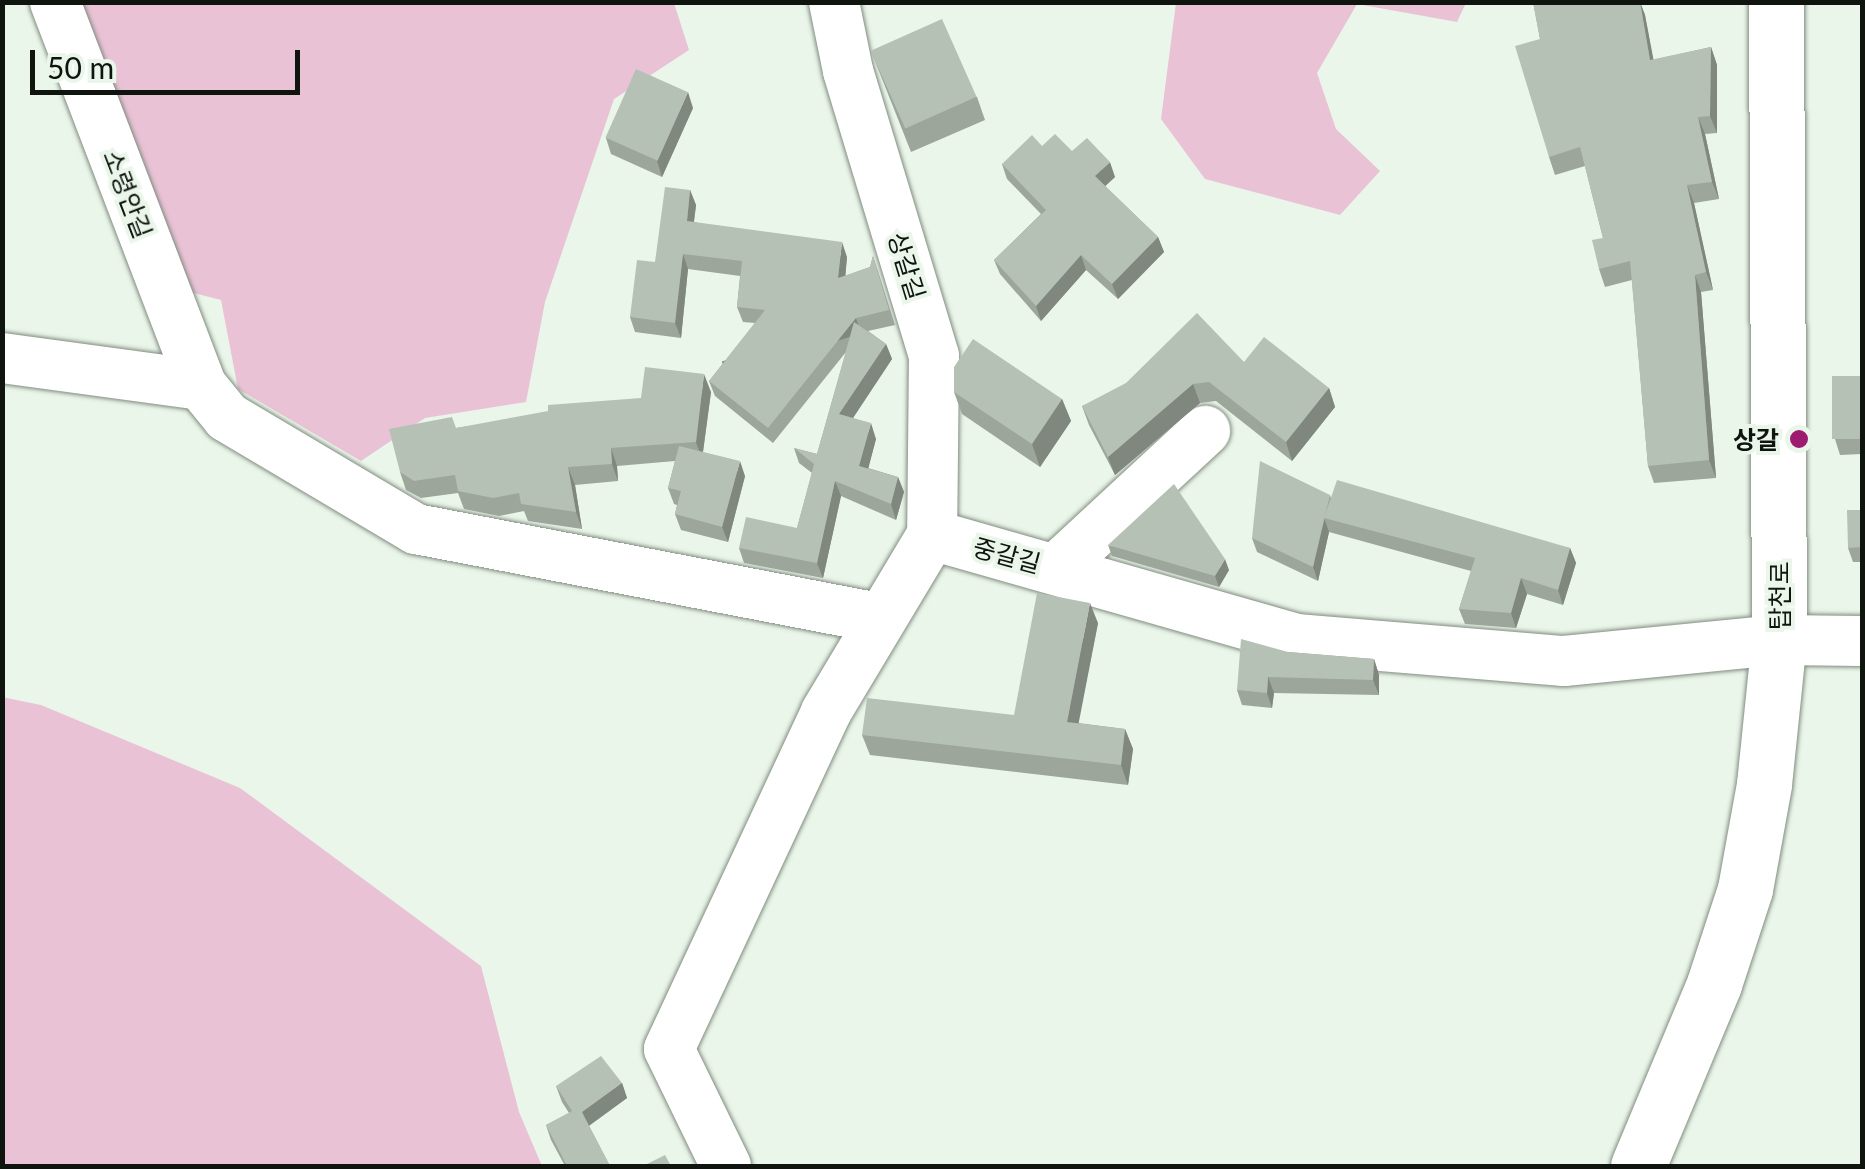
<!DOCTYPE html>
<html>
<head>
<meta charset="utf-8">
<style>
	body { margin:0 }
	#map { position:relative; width:1865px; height:1169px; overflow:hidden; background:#eaf6e9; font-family:Lato,"Noto Sans KR",sans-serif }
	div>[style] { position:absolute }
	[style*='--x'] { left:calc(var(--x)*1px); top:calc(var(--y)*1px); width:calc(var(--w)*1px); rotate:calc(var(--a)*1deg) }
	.green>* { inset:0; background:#eac2d6 }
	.roads { filter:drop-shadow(0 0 2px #818c80) drop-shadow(0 0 2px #818c80) }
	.minor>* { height:50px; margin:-25px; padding:0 25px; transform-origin:25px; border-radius:25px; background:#fff }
	.major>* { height:55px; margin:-27.5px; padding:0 27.5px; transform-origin:27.5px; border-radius:27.5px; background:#fff }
	.wall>* { inset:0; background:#9ca69b }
	.shaded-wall>* { inset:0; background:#7f877e; transform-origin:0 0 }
	.building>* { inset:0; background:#b5c1b4; transform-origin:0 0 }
	.dots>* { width:28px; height:28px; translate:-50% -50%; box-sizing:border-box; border:5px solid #eaf6e9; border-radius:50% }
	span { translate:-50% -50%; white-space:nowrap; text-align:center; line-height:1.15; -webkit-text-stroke:8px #eaf6e9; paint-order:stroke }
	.street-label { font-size:25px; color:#0f140f }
	.poi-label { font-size:25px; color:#0f140f; font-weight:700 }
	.right { translate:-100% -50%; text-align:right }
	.frame { position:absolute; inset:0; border:5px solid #0f140f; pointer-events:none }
	.scale { position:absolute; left:30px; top:50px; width:270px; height:45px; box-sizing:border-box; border:5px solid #0f140f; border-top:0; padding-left:12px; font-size:30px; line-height:35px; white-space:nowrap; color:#0f140f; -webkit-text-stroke:8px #eaf6e9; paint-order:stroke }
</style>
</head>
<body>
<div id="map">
	<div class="green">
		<div style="clip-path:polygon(47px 3px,674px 3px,689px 50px,614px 99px,545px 302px,526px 402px,425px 418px,361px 461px,238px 389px,221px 300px,178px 289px)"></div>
		<div style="clip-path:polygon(1176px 3px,1177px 2px,1466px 3px,1457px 22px,1357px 4px,1317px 73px,1336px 129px,1380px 171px,1340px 215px,1205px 179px,1161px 119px)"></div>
		<div style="clip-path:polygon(2px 697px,41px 705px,240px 788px,481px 966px,519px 1112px,542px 1166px,3px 1166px)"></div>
	</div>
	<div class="roads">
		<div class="minor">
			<div style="--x:55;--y:2;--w:410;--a:69.1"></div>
			<div style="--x:834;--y:2;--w:70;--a:78.5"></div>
			<div style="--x:848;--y:71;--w:298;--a:73.2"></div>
			<div style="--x:934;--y:356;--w:179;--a:90.6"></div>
			<div style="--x:2;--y:358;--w:201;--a:7.7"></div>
			<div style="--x:201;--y:385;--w:41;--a:50.9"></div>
			<div style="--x:227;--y:417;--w:220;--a:30.7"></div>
			<div style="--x:416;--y:529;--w:470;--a:10.9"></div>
			<div style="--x:1057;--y:568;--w:202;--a:-42.8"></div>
			<div style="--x:726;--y:1166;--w:130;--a:-116"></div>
			<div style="--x:669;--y:1049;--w:372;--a:-65"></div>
			<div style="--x:826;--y:712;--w:206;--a:-59.1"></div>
			<div style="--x:932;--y:535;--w:379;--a:15.9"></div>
			<div style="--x:1296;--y:639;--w:269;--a:4.7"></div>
			<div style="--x:1564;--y:661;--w:216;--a:-5.6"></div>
			<div style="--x:1779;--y:640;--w:83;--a:0.7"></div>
		</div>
		<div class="major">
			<div style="--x:1638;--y:1166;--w:197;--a:-67.3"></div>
			<div style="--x:1714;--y:984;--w:100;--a:-71.9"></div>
			<div style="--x:1745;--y:889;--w:107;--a:-79.7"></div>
			<div style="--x:1764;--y:784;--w:145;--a:-84.1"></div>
			<div style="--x:1779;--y:640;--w:638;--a:-90.27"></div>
		</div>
	</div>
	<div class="wall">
		<div style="clip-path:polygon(1533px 2px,1640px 2px,1645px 15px,1653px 60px,1711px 47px,1717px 65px,1717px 133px,1705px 134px,1719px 199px,1694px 203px,1713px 290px,1701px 292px,1716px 478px,1654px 483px,1648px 466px,1632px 280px,1605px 287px,1599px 269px,1603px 238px,1585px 166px,1555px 175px,1549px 157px,1540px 39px)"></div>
		<div style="clip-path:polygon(871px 51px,977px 97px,985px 120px,911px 152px)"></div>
		<div style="clip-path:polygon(693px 108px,662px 177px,611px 154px,606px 138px)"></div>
		<div style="clip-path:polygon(1072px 151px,1115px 177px,1105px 186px,1158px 237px,1164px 252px,1118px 299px,1086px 270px,1041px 321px,1000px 274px,994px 260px,1041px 214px,1007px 179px,1002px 164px)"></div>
		<div style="clip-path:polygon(690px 190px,696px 205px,694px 222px,847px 257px,845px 276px,870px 267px,873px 256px,878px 271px,895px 325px,868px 331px,886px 344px,892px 359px,853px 418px,876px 439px,868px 468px,898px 477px,904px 492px,896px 520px,841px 496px,823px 578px,744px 563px,739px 548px,797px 528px,812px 473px,799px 463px,794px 448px,817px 454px,846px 352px,773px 443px,715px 396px,709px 381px,755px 323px,743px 322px,737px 307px,740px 276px,688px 269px,681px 338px,635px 332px,630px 317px,655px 262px)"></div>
		<div style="clip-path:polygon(1244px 362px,1329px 388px,1335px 407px,1292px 461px,1216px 401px,1200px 403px,1115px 475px,1089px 425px,1082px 406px)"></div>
		<div style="clip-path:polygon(1862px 376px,1862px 454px,1840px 455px,1835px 439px)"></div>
		<div style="clip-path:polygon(711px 392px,703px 452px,745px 476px,728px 542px,681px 530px,675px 514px,677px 505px,674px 504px,668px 488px,675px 461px,617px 466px,618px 481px,575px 485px,582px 529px,528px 521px,524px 511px,499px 516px,464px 509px,458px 493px,421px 498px,406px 490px,400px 472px,456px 428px)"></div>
		<div style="clip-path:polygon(954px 392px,1062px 399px,1071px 421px,1040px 467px,962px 414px)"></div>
		<div style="clip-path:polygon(1862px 480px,1862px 562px,1853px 562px,1848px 548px,1861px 510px)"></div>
		<div style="clip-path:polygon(1330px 495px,1331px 498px,1570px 548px,1576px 563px,1563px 605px,1527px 594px,1516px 628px,1465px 624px,1459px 609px,1471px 571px,1329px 532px,1318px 581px,1257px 552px,1252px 538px)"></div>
		<div style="clip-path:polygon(1108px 545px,1229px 570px,1219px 587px,1112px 556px)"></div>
		<div style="clip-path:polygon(1098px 623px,1078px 723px,1125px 729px,1133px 749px,1128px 785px,870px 755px,862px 735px,1014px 715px)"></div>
		<div style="clip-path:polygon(1288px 652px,1374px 659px,1379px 675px,1379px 695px,1274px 693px,1272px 708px,1242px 705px,1237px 690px)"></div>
		<div style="clip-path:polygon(622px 1083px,627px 1098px,589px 1126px,610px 1166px,565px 1166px,551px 1140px,546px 1125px,569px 1113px,562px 1102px,556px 1086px)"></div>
	</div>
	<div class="shaded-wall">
		<div style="clip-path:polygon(1640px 2px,1645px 15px,1657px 78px,1650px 60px)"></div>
		<div style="clip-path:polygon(1711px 47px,1717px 65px,1717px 133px,1710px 116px)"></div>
		<div style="clip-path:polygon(688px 92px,693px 108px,662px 177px,657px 161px)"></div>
		<div style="clip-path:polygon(1698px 117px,1705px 134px,1719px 199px,1712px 182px)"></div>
		<div style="clip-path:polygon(1110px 162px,1115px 177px,1100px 191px,1095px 176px)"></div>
		<div style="clip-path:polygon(1687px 185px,1694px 203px,1713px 290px,1706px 272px)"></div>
		<div style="clip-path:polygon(690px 190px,696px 205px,692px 236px,687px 221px)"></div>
		<div style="clip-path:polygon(1158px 237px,1164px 252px,1118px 299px,1112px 284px)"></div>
		<div style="clip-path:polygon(842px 242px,847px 257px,844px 293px,838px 278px)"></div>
		<div style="clip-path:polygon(683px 254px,688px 269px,681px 338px,675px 323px)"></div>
		<div style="clip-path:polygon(1081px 255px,1086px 270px,1041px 321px,1036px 306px)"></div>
		<div style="clip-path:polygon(1695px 275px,1701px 292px,1716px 478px,1709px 460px)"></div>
		<div style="left:856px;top:318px;width:16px;height:141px;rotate:72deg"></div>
		<div style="clip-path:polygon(886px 344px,892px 359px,845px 430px,839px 414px)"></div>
		<div style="clip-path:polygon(704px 374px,711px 392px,702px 459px,696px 442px)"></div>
		<div style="clip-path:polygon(1193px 384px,1200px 403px,1115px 475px,1108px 457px)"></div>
		<div style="clip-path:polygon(1329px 388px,1335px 407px,1292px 461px,1286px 442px)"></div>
		<div style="clip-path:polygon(1062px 399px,1071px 421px,1040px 467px,1032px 444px)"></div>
		<div style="clip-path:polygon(871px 423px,876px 439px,865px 481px,859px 466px)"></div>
		<div style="clip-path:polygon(611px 448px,617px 466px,618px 481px,612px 464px)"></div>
		<div style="clip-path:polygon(740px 461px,745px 476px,728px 542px,722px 527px)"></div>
		<div style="clip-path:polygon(568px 467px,575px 485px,582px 529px,576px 512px)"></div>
		<div style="clip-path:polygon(898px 477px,904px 492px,896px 520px,891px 504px)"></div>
		<div style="clip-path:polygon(835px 481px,841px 496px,823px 578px,817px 563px)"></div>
		<div style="clip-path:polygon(1324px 518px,1329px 532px,1318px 581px,1313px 567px)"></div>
		<div style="clip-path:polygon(1570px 548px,1576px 563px,1563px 605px,1558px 590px)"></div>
		<div style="clip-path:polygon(1225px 559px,1229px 570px,1219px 587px,1215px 576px)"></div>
		<div style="clip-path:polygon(1521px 578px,1527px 594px,1516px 628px,1511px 613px)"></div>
		<div style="clip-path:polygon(1090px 603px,1098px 623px,1075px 742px,1067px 722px)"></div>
		<div style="clip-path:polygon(1374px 659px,1379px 675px,1379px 695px,1373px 680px)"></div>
		<div style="clip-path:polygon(1268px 677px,1274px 693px,1272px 708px,1267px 693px)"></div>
		<div style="clip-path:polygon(1125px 729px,1133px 749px,1128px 785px,1121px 765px)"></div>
		<div style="clip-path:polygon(622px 1083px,627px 1098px,587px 1127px,582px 1112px)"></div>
	</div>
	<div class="building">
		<div style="clip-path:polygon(1533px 2px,1640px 2px,1650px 60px,1711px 47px,1710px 116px,1698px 117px,1712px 182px,1687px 185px,1706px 272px,1695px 275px,1709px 460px,1648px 466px,1630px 261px,1599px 269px,1592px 240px,1603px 238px,1580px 147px,1549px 157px,1515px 46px,1540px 39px)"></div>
		<div style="left:942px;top:19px;width:85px;height:78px;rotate:66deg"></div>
		<div style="left:636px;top:69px;width:57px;height:75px;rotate:24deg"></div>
		<div style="clip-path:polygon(1055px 134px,1072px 151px,1087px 138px,1110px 162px,1095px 176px,1158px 237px,1112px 284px,1081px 255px,1036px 306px,994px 260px,1046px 210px,1002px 164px,1032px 135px,1042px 146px)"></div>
		<div style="clip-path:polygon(665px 187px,690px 190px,687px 221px,842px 242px,838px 278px,870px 267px,873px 256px,889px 310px,856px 318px,768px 428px,709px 381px,765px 310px,737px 307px,742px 261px,683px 254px,675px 323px,630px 317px,637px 260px,655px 262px)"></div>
		<div style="clip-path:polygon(1197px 313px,1244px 362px,1264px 337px,1329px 388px,1286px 442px,1209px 382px,1193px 384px,1108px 457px,1082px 406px,1126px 383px)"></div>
		<div style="clip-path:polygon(854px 322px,886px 344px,839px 414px,871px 423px,859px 466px,898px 477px,891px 504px,835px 481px,817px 563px,739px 548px,746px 517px,797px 528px,814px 464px,794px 448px,817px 454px)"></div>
		<div style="clip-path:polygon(973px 339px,1062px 399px,1032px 444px,954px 392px,954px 367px)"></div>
		<div style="clip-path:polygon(645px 367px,704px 374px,696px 442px,611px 448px,612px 464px,568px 467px,576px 512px,521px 504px,519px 493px,493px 498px,458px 491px,455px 475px,414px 481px,400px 472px,389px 429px,452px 417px,456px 428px,548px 411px,548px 405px,641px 398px)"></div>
		<div style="left:1862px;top:376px;width:63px;height:30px;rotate:90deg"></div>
		<div style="clip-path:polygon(679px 446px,740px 461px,722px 527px,675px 514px,681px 491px,668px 488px)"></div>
		<div style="clip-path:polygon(1260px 461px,1330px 495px,1313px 567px,1252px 538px)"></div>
		<div style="clip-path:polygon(1337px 480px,1570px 548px,1558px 590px,1521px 578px,1511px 613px,1459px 609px,1475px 558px,1324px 518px)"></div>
		<div style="clip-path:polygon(1860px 480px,1862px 480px,1862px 547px,1848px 548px,1847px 510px,1861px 510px)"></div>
		<div style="clip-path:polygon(1174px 484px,1225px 559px,1215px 576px,1108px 545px)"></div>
		<div style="clip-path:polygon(1037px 593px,1090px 603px,1067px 722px,1125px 729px,1121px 765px,862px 735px,867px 698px,1014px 715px)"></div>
		<div style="clip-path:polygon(1241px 639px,1288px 652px,1374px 659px,1373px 680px,1268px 677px,1267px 693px,1237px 690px)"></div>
		<div style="clip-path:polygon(601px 1056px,622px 1083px,582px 1112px,610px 1166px,567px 1166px,546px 1125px,572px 1111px,556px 1086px)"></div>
		<div style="clip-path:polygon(665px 1155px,671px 1166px,643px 1166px)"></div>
	</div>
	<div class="dots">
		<div style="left:1799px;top:439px;background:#9d1c6f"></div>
	</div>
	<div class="street-label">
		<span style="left:128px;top:194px;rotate:69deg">소령안길</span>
		<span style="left:907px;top:266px;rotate:73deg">상갈길</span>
		<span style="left:1007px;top:555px;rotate:15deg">중갈길</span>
		<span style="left:1779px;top:596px;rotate:-90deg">탑천로</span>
	</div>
	<div class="poi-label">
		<span class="right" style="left:1779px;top:439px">상갈</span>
	</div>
	<div class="frame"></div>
	<div class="scale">50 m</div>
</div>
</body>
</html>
